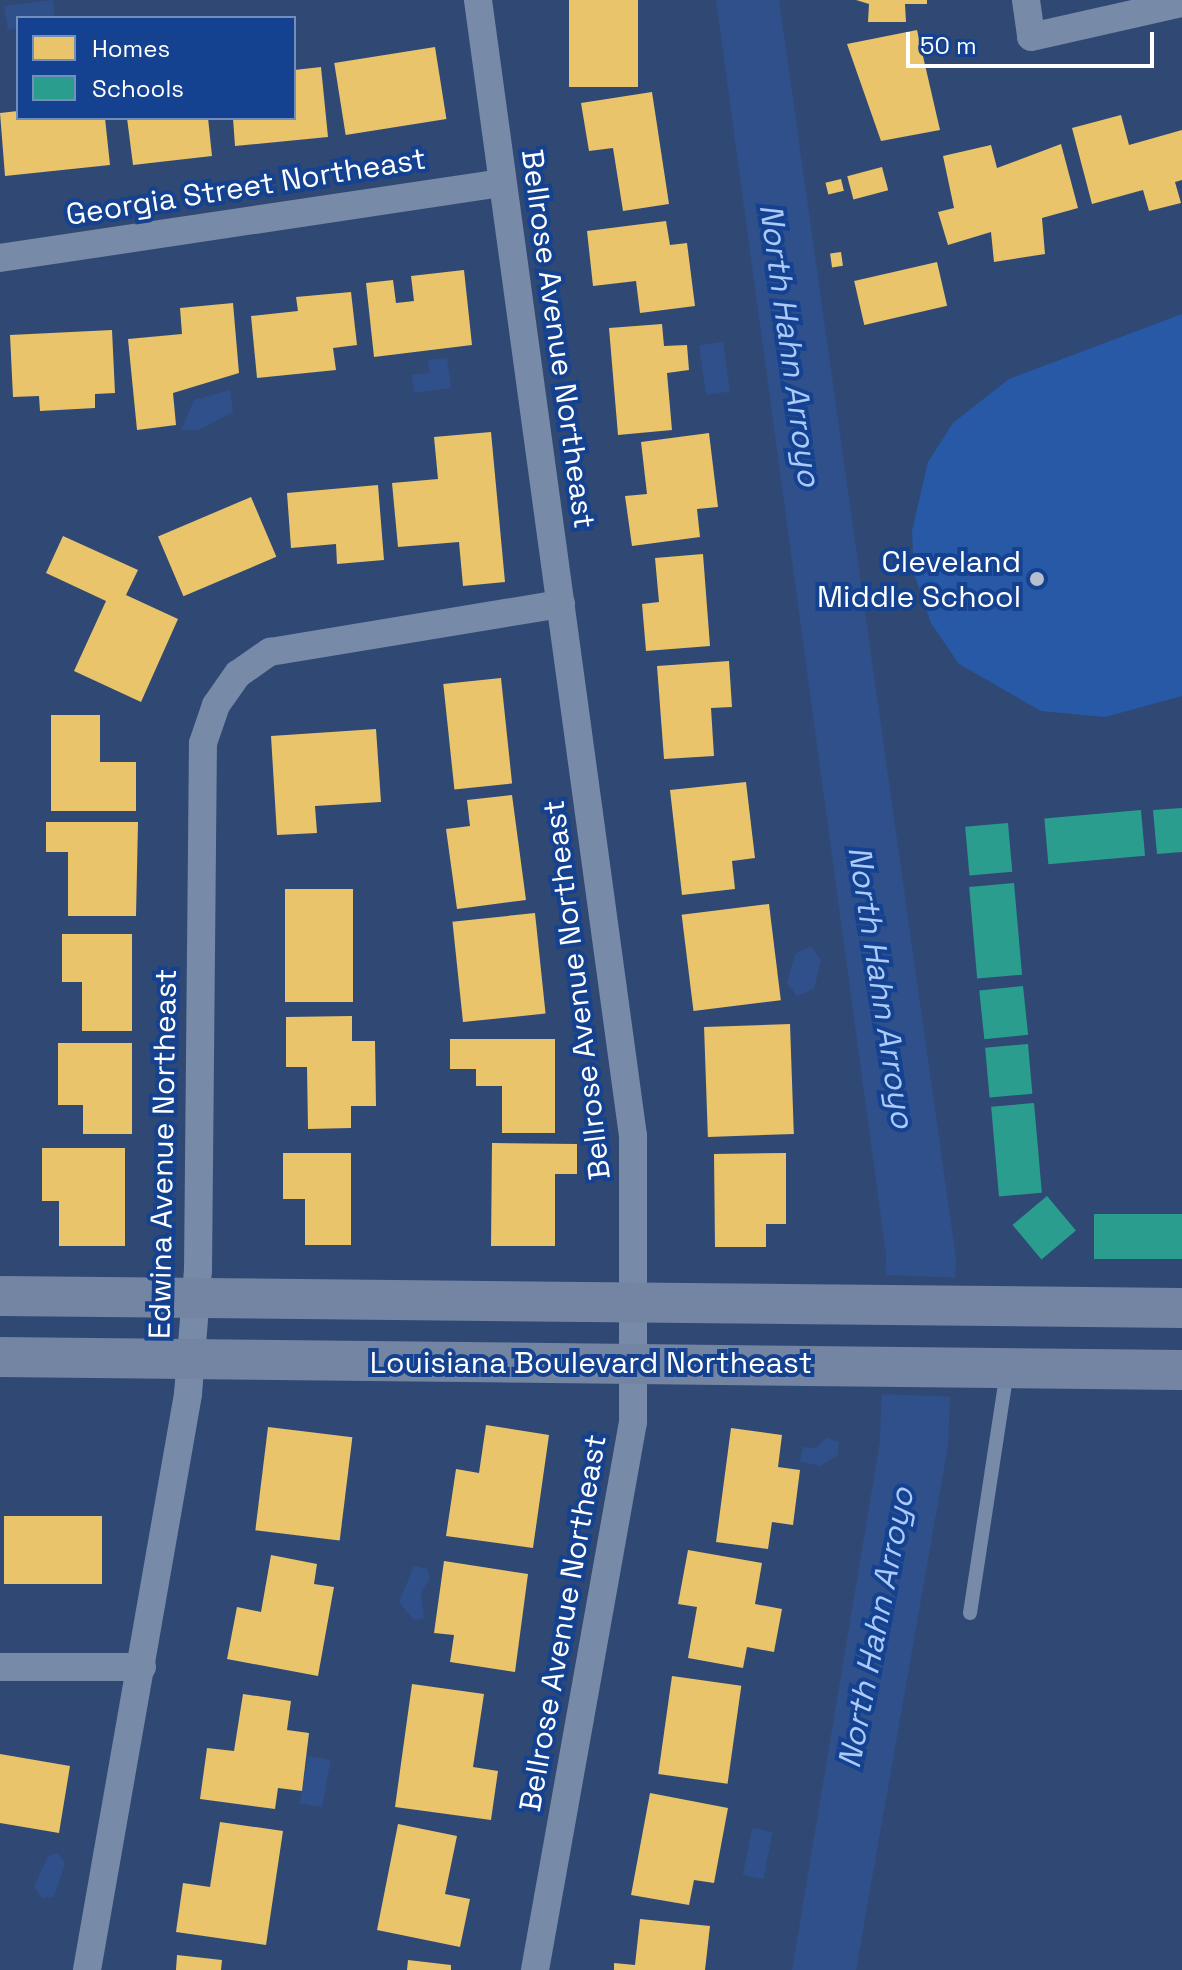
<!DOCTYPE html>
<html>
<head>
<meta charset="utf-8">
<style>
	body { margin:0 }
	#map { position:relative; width:1182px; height:1970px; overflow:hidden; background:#304974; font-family:"Space Grotesk",sans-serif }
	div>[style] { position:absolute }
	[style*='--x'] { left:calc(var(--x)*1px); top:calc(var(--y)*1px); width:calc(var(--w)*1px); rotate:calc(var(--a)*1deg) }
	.green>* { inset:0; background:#2759a7 }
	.water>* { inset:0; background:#2f508a; transform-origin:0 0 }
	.pier>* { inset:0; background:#304974; transform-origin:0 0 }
	.homes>* { inset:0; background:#e9c46a; transform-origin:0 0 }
	.schools>* { inset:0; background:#2a9d8f; transform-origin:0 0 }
	.lane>* { height:14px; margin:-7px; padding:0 7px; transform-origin:7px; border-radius:7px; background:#778aa7 }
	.street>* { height:28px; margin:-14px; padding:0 14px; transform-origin:14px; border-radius:14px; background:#778aa7 }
	.secondary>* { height:40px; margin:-20px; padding:0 20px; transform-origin:20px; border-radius:20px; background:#7485a3 }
	.dots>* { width:22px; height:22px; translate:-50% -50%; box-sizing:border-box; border:4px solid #144290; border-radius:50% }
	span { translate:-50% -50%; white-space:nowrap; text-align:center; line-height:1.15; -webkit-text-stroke:8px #144290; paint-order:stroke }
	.street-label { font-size:30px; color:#fff }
	.poi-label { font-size:30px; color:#fff }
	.right { translate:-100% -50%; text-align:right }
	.water-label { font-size:32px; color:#accaf8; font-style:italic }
	.legend { position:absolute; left:16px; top:16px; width:280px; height:104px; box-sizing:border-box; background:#144290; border:2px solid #728ebc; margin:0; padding:10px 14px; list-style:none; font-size:24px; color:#fff }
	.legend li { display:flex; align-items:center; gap:16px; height:40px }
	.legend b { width:40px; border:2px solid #728ebc }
	.scale { position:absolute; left:906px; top:32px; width:248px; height:36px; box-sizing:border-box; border:4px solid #fff; border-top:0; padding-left:10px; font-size:24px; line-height:28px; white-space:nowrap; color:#fff; -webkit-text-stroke:6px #144290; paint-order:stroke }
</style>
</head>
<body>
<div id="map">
	<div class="green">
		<div style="clip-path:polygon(1182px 314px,1182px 696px,1105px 717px,1041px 711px,959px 664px,931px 623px,914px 573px,912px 531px,928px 462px,953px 423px,1009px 379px)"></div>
	</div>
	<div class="water">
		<div style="clip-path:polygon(53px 0,55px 18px,18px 18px,18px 28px,8px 30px,4px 6px)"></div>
		<div style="clip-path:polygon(716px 0,779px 0,956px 1259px,948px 1446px,856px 1970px,792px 1970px,880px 1441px,886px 1254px)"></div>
		<div style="left:723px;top:342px;width:50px;height:24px;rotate:82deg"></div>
		<div style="clip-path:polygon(447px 358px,451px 388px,414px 393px,412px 375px,430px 373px,428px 360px)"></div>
		<div style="clip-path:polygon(230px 390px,233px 412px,199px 430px,181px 430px,194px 400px)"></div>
		<div style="clip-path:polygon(811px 946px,821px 960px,814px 989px,797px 996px,787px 983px,795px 954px)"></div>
		<div style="clip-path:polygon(827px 1437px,839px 1442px,838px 1455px,820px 1466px,800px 1461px,803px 1447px,816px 1448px)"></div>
		<div style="clip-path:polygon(414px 1566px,427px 1569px,430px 1578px,421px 1593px,424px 1618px,414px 1620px,399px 1602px)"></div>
		<div style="left:308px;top:1756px;width:23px;height:48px;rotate:10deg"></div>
		<div style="left:752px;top:1828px;width:21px;height:48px;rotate:11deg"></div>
		<div style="clip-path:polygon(58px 1853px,65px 1864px,54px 1897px,42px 1898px,34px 1887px,48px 1856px)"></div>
	</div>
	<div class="pier">
		<div style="left:881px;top:1275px;width:79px;height:119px;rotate:2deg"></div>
	</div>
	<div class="homes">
		<div style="left:569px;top:0;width:69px;height:87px"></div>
		<div style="clip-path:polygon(856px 0,927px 0,927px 4px,905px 4px,906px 22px,868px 22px,869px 4px)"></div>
		<div style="clip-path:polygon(917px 30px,940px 130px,881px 141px,847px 44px)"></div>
		<div style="left:435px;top:47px;width:73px;height:102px;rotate:81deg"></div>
		<div style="clip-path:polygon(321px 67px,328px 137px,235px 146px,233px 118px,294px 118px,294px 70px)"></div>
		<div style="clip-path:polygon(652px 92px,669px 204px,623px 211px,613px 148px,589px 151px,581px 103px)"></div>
		<div style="clip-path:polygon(18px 111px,18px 118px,105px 118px,110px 165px,5px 176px,0 113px)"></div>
		<div style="clip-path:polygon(1121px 115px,1129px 145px,1182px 130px,1182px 180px,1175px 182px,1181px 203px,1149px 211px,1143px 190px,1092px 204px,1072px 128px)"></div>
		<div style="clip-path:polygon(127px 118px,208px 118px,212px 156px,133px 165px)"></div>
		<div style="clip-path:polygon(1061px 144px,1078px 208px,1042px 218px,1045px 254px,994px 262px,991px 232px,948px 245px,938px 212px,954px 208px,943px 156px,991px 145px,997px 168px)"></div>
		<div style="left:882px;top:167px;width:24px;height:36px;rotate:75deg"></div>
		<div style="left:841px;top:179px;width:12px;height:16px;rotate:76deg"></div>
		<div style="clip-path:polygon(666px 221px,670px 245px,687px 243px,695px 306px,640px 313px,636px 281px,593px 286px,587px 231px)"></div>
		<div style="left:841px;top:252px;width:14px;height:11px;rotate:82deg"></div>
		<div style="left:937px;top:262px;width:45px;height:85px;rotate:77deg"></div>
		<div style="clip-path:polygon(464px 270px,472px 345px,374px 357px,366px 283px,393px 280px,396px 303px,414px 301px,411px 276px)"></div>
		<div style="clip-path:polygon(351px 292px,357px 345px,333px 348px,336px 370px,257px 378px,251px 316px,298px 311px,296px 297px)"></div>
		<div style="clip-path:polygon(233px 303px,239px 373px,173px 393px,176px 425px,137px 430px,128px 339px,182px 334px,180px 308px)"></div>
		<div style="clip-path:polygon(662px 324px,664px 346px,687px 345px,689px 370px,667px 373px,672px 430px,618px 435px,609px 328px)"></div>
		<div style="clip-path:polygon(112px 330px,115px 393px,95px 394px,95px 408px,40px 411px,39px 396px,13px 397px,10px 335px)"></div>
		<div style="clip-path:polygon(491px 432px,505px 582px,463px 586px,459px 542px,398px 547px,392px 483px,438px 479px,434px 437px)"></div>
		<div style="clip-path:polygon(709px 433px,718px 507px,697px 509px,700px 537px,632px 546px,625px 496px,647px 494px,641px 442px)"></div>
		<div style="clip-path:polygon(378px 485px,384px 560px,337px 564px,336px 544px,291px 548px,287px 493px)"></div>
		<div style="left:251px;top:497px;width:65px;height:101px;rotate:67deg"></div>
		<div style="clip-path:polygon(63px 536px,138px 570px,126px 595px,178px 619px,141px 702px,74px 671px,106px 601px,46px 573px)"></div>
		<div style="clip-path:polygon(703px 554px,710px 646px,646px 651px,642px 604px,659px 602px,655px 558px)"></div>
		<div style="clip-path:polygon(729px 661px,732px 707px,711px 708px,714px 756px,664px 759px,657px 666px)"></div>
		<div style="left:501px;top:678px;width:106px;height:58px;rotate:84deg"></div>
		<div style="clip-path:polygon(51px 715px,100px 715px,100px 762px,136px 762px,136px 811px,51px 811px)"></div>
		<div style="clip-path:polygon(376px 729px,381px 802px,315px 806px,317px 833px,277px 835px,271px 736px)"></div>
		<div style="clip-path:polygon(746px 782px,755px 858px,732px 861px,735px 889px,682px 895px,670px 790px)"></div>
		<div style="clip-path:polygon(512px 795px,526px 900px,457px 909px,446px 829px,470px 826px,467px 800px)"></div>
		<div style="clip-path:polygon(46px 822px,138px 822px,136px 916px,68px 916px,68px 852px,46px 852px)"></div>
		<div style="left:285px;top:889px;width:68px;height:113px"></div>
		<div style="left:769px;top:904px;width:97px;height:88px;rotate:83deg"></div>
		<div style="left:535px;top:913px;width:101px;height:83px;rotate:84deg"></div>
		<div style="clip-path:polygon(62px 934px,132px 934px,132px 1031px,82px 1031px,82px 982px,62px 982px)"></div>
		<div style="clip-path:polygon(352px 1016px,352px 1041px,375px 1041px,376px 1106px,351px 1106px,351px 1128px,308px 1129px,307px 1067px,286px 1067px,286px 1017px)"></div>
		<div style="left:790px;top:1024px;width:110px;height:86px;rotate:88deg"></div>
		<div style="clip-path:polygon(450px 1039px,555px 1039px,555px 1133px,502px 1133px,502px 1086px,476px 1086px,476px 1069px,450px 1069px)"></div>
		<div style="clip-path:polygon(58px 1043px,132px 1043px,132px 1134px,83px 1134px,83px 1105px,58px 1105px)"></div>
		<div style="clip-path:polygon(492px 1143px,577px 1144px,577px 1174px,555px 1174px,555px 1246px,491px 1246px)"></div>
		<div style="clip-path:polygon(42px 1148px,125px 1148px,125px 1246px,59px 1246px,59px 1201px,42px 1201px)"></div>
		<div style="clip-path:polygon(283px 1153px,351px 1153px,351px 1245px,305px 1245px,305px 1199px,283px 1199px)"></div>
		<div style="clip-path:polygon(786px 1153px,786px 1224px,766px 1224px,766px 1247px,715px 1247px,714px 1154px)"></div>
		<div style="clip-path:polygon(486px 1425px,549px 1435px,533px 1548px,446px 1536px,456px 1469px,479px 1473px)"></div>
		<div style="left:268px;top:1427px;width:85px;height:104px;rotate:7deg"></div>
		<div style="clip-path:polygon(731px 1428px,782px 1435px,778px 1467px,800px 1470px,793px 1525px,772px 1522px,768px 1549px,716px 1542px)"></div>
		<div style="left:4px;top:1516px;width:98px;height:68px"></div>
		<div style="clip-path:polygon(688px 1550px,762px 1563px,755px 1604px,782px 1609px,774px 1652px,747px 1647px,743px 1668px,688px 1658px,697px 1607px,678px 1604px)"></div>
		<div style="clip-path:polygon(271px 1555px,317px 1564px,314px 1584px,334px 1587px,318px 1676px,227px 1659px,237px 1607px,261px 1612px)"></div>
		<div style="clip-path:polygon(444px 1561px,528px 1574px,515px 1672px,450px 1662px,454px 1635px,434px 1633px)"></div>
		<div style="left:672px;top:1676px;width:70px;height:99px;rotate:8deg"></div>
		<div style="clip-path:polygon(412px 1684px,484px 1694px,473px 1767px,498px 1771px,491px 1820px,395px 1807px)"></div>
		<div style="clip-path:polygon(243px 1694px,291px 1701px,287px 1730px,309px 1733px,302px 1791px,278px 1788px,275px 1809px,200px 1799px,207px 1748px,234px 1751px)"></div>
		<div style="clip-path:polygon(0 1754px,70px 1766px,59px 1833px,0 1823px)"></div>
		<div style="clip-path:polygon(650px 1793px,728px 1808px,714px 1883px,694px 1880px,689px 1905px,631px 1895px)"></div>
		<div style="clip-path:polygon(220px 1822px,283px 1831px,266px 1945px,176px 1932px,183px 1883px,210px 1887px)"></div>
		<div style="clip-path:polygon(398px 1824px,457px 1836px,445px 1894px,470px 1899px,460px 1947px,377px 1930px)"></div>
		<div style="clip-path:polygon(640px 1919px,710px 1926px,705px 1970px,614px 1970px,614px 1963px,635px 1965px)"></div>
		<div style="clip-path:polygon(177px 1955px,222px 1960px,221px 1970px,176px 1970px)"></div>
		<div style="clip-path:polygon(408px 1960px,451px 1965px,451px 1970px,407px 1970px)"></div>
	</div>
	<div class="schools">
		<div style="clip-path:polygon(1182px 808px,1182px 852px,1157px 854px,1153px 810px)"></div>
		<div style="left:1141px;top:810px;width:46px;height:97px;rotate:85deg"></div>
		<div style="left:1008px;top:823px;width:49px;height:43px;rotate:85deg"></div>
		<div style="left:1014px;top:883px;width:92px;height:45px;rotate:85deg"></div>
		<div style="left:1023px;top:986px;width:49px;height:44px;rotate:84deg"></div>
		<div style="left:1028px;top:1044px;width:50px;height:43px;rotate:85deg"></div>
		<div style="left:1034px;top:1103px;width:90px;height:43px;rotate:85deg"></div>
		<div style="left:1047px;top:1196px;width:45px;height:45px;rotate:50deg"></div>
		<div style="left:1094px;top:1214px;width:88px;height:45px"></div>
	</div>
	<div class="lane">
		<div style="--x:970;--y:1613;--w:244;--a:-81.3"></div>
	</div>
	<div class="street">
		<div style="--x:478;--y:0;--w:1147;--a:82.23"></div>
		<div style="--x:633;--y:1136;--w:286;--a:90"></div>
		<div style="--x:633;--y:1422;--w:557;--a:100.14"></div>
		<div style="--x:1026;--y:0;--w:37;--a:82"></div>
		<div style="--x:1031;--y:37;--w:155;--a:-12.7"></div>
		<div style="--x:0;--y:258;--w:507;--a:-8.51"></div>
		<div style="--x:0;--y:1667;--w:142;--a:0"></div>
		<div style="--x:87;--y:1970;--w:585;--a:-80.05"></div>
		<div style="--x:188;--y:1394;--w:124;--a:-85.4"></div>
		<div style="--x:198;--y:1270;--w:527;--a:-89.46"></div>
		<div style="--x:203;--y:743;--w:40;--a:-71.1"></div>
		<div style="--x:216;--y:705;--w:38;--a:-55"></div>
		<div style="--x:238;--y:674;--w:39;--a:-35"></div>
		<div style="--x:270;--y:652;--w:295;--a:-9.4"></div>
	</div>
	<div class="secondary">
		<div style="--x:0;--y:1296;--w:1182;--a:0.58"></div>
		<div style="--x:0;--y:1357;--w:1182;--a:0.63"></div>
	</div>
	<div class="dots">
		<div style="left:1037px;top:579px;background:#b7bfce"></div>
	</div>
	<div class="street-label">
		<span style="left:246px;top:187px;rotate:-9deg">Georgia Street Northeast</span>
		<span style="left:558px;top:339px;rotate:82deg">Bellrose Avenue Northeast</span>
		<span style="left:577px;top:990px;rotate:-97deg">Bellrose Avenue Northeast</span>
		<span style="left:163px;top:1154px;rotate:-89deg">Edwina Avenue Northeast</span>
		<span style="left:591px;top:1363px">Louisiana Boulevard Northeast</span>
		<span style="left:563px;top:1623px;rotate:-80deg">Bellrose Avenue Northeast</span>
	</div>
	<div class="poi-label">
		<span class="right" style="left:1021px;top:579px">Cleveland<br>Middle School</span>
	</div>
	<div class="water-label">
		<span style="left:790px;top:345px;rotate:82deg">North Hahn Arroyo</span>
		<span style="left:881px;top:987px;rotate:81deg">North Hahn Arroyo</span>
		<span style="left:876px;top:1628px;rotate:-79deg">North Hahn Arroyo</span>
	</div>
	<ul class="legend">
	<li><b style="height:22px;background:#e9c46a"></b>Homes</li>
	<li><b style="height:22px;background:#2a9d8f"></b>Schools</li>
	</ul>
	<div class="scale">50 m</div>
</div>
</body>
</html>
